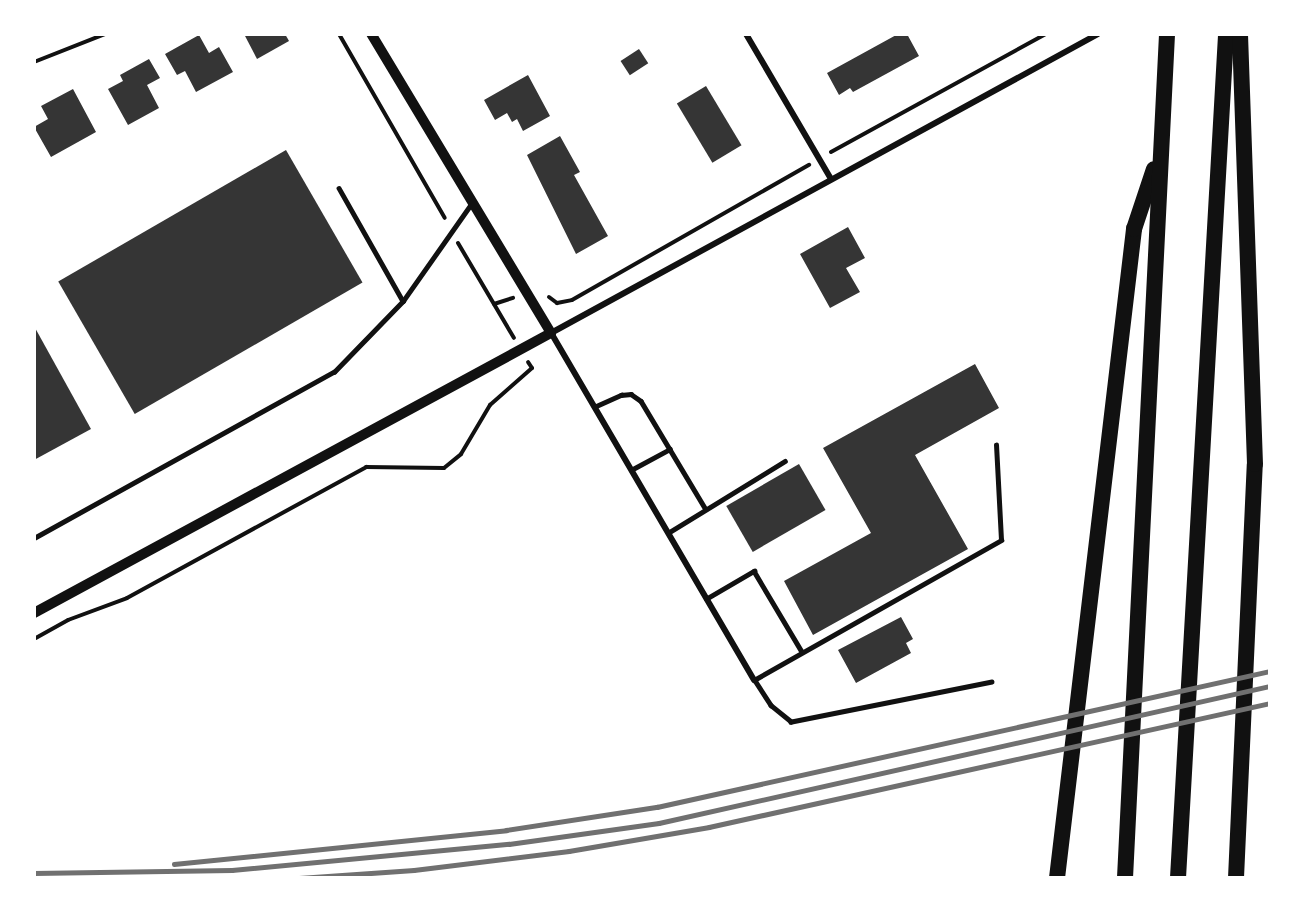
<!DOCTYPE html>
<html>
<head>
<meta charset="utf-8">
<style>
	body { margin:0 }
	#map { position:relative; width:1304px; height:912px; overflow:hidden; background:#fff; font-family:"Nunito Sans",sans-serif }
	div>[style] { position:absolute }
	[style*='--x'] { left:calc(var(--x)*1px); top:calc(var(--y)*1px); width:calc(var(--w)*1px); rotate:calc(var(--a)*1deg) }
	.building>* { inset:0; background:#353535; transform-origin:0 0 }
	.path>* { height:4px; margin:-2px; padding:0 2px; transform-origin:2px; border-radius:2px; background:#111 }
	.service>* { height:4.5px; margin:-2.25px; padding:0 2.25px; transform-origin:2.25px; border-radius:2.25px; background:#111 }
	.minor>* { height:6px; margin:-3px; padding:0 3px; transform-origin:3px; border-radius:3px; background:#111 }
	.tertiary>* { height:10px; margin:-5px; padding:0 5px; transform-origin:5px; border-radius:5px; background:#111 }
	.motorway>* { height:16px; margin:-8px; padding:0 8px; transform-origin:8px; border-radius:8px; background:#111 }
	.rail>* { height:4.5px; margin:-2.25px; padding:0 2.25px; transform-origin:2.25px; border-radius:2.25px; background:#707070 }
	span { translate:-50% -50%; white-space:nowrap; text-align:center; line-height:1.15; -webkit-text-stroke:6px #fff; paint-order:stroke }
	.frame { position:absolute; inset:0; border:36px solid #fff; pointer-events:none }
</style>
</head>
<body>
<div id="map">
	<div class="building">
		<div style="clip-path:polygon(244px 34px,285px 34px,289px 41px,257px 59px)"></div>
		<div style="clip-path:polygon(898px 34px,907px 34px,919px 56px,853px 92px,850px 88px,839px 95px,827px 73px)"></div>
		<div style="clip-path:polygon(199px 35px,209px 53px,219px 47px,233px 72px,196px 92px,185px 71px,177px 75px,165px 54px)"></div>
		<div style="left:639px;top:49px;width:17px;height:22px;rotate:57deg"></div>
		<div style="clip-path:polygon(149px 59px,160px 78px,147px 85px,159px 108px,128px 125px,108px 89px,123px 81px,120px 75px)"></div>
		<div style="clip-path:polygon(528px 75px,550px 116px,523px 131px,517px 119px,512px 122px,507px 113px,495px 120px,484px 100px)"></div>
		<div style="left:706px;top:86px;width:69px;height:34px;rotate:59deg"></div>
		<div style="clip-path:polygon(73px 89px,96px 132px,51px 157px,34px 127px,48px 119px,41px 106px)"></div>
		<div style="clip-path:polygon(560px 136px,580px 172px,574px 175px,608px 236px,576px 254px,527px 155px)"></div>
		<div style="left:286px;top:150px;width:153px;height:263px;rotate:60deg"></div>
		<div style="clip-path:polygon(848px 227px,865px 258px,846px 268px,860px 292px,830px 308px,800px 254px)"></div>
		<div style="clip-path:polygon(34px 326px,91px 429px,34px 460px)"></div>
		<div style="clip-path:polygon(975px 364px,999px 408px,915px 455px,968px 549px,813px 635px,784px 581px,871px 533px,823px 448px)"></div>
		<div style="left:799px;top:464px;width:53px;height:84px;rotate:60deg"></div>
		<div style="clip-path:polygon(901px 617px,913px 639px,906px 643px,911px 653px,856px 683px,838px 650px)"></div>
	</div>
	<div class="path">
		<div style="--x:339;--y:34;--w:212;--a:60.1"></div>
		<div style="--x:34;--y:62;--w:76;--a:-21.5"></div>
		<div style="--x:831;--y:152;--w:245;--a:-28.8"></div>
		<div style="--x:458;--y:243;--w:110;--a:59.5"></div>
		<div style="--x:549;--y:297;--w:10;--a:37"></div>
		<div style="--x:557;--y:303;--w:15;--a:-11"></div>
		<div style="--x:572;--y:300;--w:273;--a:-29.7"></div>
		<div style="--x:494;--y:304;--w:20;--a:-18"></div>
		<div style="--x:34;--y:639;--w:39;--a:-29"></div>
		<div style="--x:68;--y:620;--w:63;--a:-20.4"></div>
		<div style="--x:127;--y:598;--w:273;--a:-28.7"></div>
		<div style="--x:366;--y:467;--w:78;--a:0.7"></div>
		<div style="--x:444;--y:468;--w:22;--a:-39"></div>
		<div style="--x:461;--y:454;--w:57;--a:-59.4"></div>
		<div style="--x:490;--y:405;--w:56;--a:-41.4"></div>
		<div style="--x:532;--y:368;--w:7;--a:-124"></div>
	</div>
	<div class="service">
		<div style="--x:339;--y:188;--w:130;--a:60.5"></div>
		<div style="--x:594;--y:407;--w:30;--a:-24"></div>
		<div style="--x:621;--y:395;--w:10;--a:-6"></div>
		<div style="--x:631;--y:394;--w:12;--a:35"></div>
		<div style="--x:641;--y:401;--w:125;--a:59.1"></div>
		<div style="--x:631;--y:470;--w:44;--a:-28.3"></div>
		<div style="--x:668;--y:533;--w:137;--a:-31.6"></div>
		<div style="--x:34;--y:538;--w:343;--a:-29"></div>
		<div style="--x:334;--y:372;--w:99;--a:-45.8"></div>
		<div style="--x:403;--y:301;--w:120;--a:-54.9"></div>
		<div style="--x:706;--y:599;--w:56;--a:-30.3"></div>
		<div style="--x:754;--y:571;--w:94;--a:59.3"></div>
		<div style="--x:992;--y:682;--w:205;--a:168.7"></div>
		<div style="--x:791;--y:722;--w:26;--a:-141"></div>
		<div style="--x:771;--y:706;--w:31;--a:-123"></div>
		<div style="--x:754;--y:680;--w:284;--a:-29.5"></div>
		<div style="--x:1001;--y:540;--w:95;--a:-93"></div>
	</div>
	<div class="minor">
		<div style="--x:746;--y:34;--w:168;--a:59.6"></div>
		<div style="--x:754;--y:680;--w:402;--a:-120.3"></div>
		<div style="--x:551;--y:333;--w:623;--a:-28.66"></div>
	</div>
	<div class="tertiary">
		<div style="--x:34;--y:613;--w:588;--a:-28.44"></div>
		<div style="--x:551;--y:333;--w:349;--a:-121"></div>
	</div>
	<div class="motorway">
		<div style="--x:1057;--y:878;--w:654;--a:-83.23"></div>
		<div style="--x:1134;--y:229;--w:63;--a:-71.6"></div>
		<div style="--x:1125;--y:878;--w:845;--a:-87.15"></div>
		<div style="--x:1178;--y:878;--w:845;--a:-86.74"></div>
		<div style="--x:1236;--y:878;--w:414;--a:-87.4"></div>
		<div style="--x:1255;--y:464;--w:430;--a:-92"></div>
	</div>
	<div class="rail">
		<div style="--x:174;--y:864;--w:334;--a:-5.8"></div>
		<div style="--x:506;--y:830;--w:153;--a:-8.7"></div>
		<div style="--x:657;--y:807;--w:628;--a:-12.51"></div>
		<div style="--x:34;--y:873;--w:198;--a:-0.9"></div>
		<div style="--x:232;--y:870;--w:278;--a:-5.4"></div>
		<div style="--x:509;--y:844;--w:151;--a:-8"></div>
		<div style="--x:659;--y:823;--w:626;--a:-12.64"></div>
		<div style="--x:299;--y:878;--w:115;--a:-4"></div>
		<div style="--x:414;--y:870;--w:156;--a:-7"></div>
		<div style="--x:569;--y:851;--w:142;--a:-9.7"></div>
		<div style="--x:709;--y:827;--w:575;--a:-12.46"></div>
	</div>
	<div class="frame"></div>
</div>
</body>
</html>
